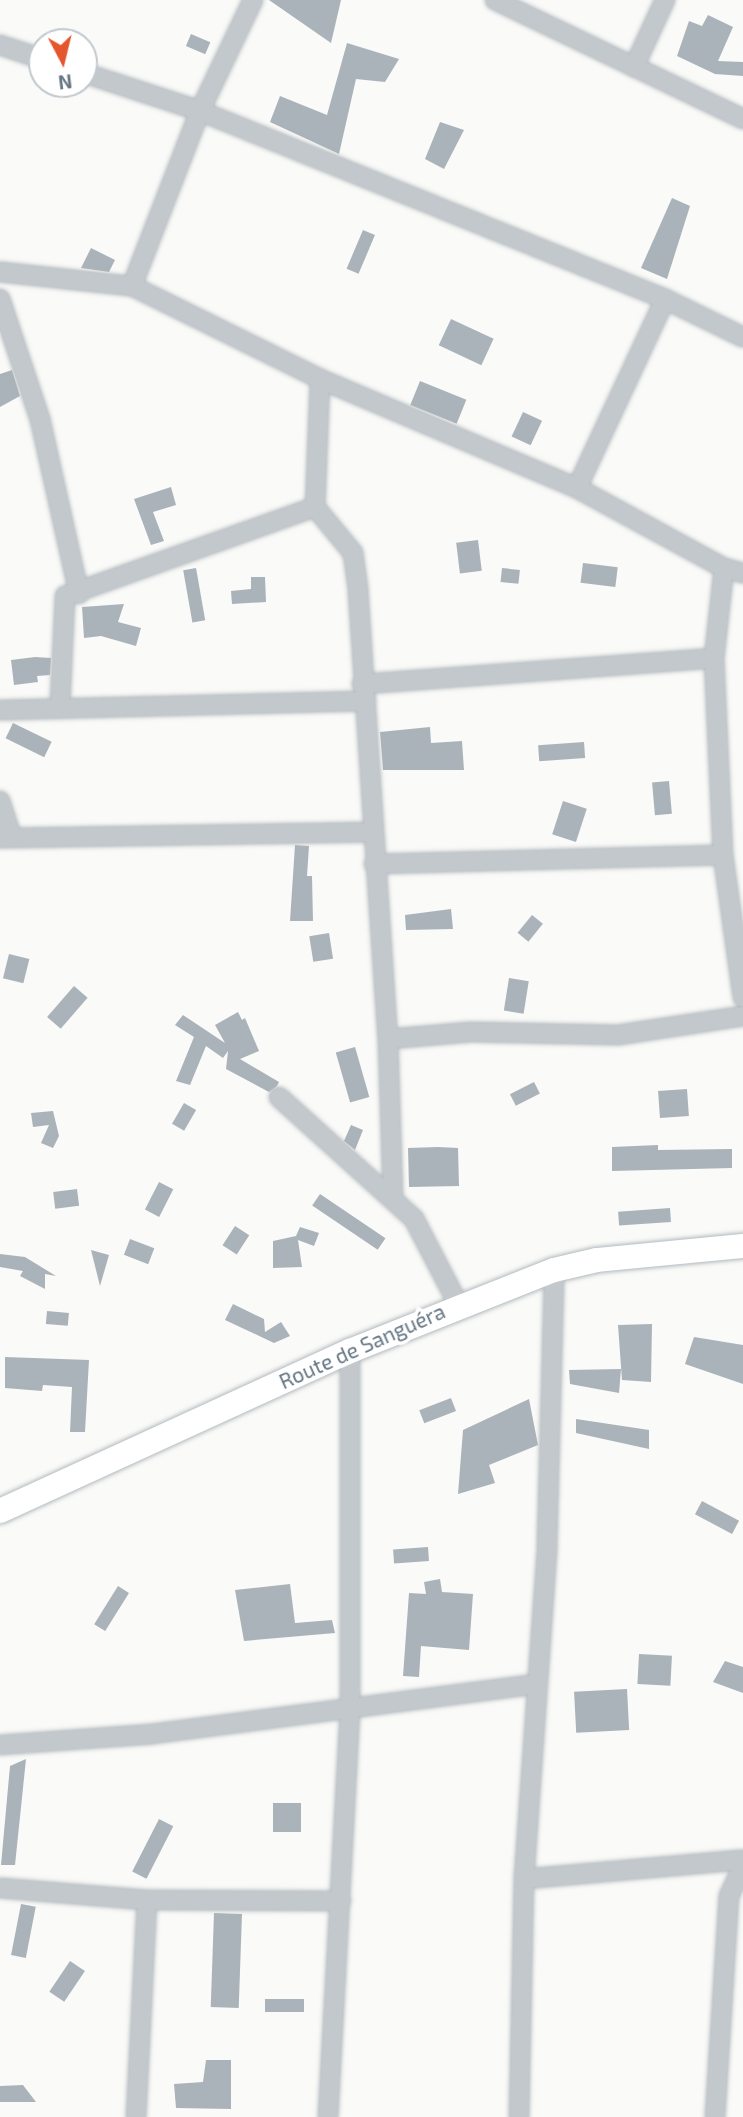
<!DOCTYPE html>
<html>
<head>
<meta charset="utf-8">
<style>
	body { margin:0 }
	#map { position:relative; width:743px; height:2117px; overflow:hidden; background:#fafaf8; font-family:"Exo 2",sans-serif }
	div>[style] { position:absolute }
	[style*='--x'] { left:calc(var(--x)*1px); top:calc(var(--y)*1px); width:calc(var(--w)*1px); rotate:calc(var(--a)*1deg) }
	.building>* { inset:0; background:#aab3b9; transform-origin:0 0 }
	.roads { filter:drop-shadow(0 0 2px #b3babf) drop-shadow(0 0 2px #b3babf) }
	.street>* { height:18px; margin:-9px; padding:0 9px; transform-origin:9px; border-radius:9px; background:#c3c8cc }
	.secondary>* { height:24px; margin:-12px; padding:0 12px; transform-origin:12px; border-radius:12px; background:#fff }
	span { translate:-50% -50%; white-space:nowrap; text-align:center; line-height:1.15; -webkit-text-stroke:7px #fff; paint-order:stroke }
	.street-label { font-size:21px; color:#657683 }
	.north { position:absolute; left:28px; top:28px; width:70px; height:70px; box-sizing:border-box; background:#fff; border:2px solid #c1c8cd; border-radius:50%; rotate:173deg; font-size:19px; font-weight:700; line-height:28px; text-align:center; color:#657683 }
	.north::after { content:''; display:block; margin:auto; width:24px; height:32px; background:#e4572e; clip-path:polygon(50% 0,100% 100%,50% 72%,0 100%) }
</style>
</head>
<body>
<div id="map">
	<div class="building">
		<div style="clip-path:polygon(269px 0,341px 0,331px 43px)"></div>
		<div style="clip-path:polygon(708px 15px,733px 27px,718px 61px,743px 62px,743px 76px,715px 74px,677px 56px,689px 21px,702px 26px)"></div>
		<div style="left:191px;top:34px;width:21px;height:13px;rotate:23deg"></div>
		<div style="clip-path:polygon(347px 43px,399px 59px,385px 82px,356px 79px,339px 154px,270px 122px,280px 96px,327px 115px)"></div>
		<div style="clip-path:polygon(440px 122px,464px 130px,444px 169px,425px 159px)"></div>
		<div style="clip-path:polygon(672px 198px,690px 206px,667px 279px,641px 268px)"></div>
		<div style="left:363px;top:230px;width:13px;height:42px;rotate:23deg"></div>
		<div style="clip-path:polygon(91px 248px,115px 260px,109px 272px,81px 268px)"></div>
		<div style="left:451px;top:319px;width:47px;height:29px;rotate:25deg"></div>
		<div style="clip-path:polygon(12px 370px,20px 396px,0 407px,0 374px)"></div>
		<div style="left:420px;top:381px;width:50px;height:26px;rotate:22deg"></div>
		<div style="left:523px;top:412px;width:21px;height:27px;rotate:25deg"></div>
		<div style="clip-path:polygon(171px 487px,176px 505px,153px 512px,164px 541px,151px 545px,134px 499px)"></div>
		<div style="left:478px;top:540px;width:31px;height:22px;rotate:83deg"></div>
		<div style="left:583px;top:563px;width:35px;height:20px;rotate:7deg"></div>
		<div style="left:196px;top:568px;width:53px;height:13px;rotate:80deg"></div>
		<div style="left:502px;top:568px;width:18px;height:14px;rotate:6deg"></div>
		<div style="clip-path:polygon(251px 577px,265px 577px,266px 602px,232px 604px,231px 591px,251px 589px)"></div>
		<div style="clip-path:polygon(124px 604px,118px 622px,141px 628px,136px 646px,101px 636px,84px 638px,82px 607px)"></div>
		<div style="clip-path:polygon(35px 657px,51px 658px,50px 675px,37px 676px,38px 682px,14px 685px,11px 660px)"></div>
		<div style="left:13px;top:723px;width:43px;height:17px;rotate:26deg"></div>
		<div style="clip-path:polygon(430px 727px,431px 743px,462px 741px,464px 770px,383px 770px,380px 732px)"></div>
		<div style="left:584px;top:742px;width:16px;height:46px;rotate:86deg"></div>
		<div style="left:669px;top:781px;width:33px;height:17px;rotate:85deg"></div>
		<div style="left:563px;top:801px;width:25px;height:35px;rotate:18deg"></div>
		<div style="clip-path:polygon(295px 845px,309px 846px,307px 876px,312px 876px,313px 921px,290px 921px)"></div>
		<div style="clip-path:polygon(451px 909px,453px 929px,406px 930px,405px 915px)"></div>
		<div style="left:532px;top:915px;width:14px;height:23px;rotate:39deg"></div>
		<div style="left:329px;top:933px;width:26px;height:20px;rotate:81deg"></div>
		<div style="left:9px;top:954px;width:21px;height:25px;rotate:14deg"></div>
		<div style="left:509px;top:978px;width:20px;height:33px;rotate:9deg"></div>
		<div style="left:74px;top:986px;width:18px;height:41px;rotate:41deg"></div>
		<div style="clip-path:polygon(238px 1012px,242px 1020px,245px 1018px,259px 1051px,240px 1059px,279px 1082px,277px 1086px,269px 1092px,226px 1069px,228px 1051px,223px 1058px,206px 1046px,190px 1085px,176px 1081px,194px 1037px,175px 1025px,183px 1015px,225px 1043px,215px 1025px)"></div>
		<div style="left:355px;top:1047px;width:52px;height:20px;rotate:74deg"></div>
		<div style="left:534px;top:1082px;width:13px;height:27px;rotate:63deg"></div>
		<div style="left:687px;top:1089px;width:27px;height:29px;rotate:86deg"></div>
		<div style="left:184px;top:1103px;width:14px;height:24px;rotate:30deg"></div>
		<div style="clip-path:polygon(53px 1111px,59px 1136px,53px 1148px,41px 1143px,49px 1125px,33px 1127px,31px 1113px)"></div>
		<div style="clip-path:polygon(351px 1125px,363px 1130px,355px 1150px,344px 1141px)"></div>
		<div style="clip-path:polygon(658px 1145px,658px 1150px,732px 1149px,732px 1168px,612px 1171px,612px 1147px)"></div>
		<div style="clip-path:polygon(438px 1147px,458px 1148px,459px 1186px,409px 1187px,408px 1148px)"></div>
		<div style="left:159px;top:1182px;width:16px;height:31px;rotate:27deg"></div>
		<div style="left:77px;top:1189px;width:17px;height:24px;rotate:83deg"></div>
		<div style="left:320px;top:1194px;width:79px;height:14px;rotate:34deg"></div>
		<div style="left:670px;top:1208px;width:14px;height:52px;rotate:86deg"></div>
		<div style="left:235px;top:1226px;width:17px;height:23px;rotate:33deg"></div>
		<div style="clip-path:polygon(300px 1227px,319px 1233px,314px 1246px,298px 1240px,302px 1267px,273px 1268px,273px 1241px,296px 1236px)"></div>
		<div style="left:130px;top:1239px;width:26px;height:17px;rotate:21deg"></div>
		<div style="clip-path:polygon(91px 1250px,109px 1255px,100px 1286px)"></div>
		<div style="clip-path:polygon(0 1254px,25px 1257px,56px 1276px,45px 1274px,45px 1289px,20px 1276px,23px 1271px,0 1267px)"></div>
		<div style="clip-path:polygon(233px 1304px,264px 1319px,265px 1332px,281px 1322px,290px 1336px,274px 1343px,225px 1320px)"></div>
		<div style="left:47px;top:1311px;width:22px;height:13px;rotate:5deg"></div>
		<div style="clip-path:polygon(652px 1324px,651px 1382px,622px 1380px,618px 1325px)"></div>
		<div style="clip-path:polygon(694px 1337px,743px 1345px,743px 1384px,685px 1364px)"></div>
		<div style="clip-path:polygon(5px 1357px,89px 1360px,85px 1432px,70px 1432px,72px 1387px,43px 1385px,42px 1391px,5px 1388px)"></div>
		<div style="clip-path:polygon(621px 1369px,619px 1393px,570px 1384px,569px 1370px)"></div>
		<div style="left:451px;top:1398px;width:14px;height:34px;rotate:69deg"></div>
		<div style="clip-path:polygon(529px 1399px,538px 1445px,489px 1465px,495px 1483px,458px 1494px,463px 1430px)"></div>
		<div style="clip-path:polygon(576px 1419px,649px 1430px,649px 1449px,576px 1433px)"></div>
		<div style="left:702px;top:1501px;width:42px;height:15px;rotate:28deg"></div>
		<div style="left:428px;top:1547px;width:14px;height:35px;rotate:86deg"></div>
		<div style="clip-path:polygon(440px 1579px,442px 1592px,473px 1594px,469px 1650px,421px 1646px,419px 1677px,403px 1676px,409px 1593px,426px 1594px,424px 1582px)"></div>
		<div style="clip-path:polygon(290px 1584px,295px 1623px,332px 1620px,335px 1633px,244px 1641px,235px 1590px)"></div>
		<div style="left:118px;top:1586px;width:13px;height:45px;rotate:32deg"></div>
		<div style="left:639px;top:1654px;width:33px;height:30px;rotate:3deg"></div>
		<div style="clip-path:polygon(725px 1661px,743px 1667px,743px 1693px,713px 1682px)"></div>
		<div style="left:627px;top:1689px;width:41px;height:53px;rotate:87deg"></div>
		<div style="clip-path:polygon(26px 1759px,15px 1865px,1px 1865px,10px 1766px)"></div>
		<div style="left:273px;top:1803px;width:28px;height:29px"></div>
		<div style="left:159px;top:1819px;width:16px;height:59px;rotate:27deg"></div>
		<div style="left:21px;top:1904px;width:15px;height:52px;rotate:11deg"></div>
		<div style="left:214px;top:1913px;width:28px;height:94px;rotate:2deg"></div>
		<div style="left:70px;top:1961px;width:18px;height:37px;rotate:34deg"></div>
		<div style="left:265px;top:1999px;width:39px;height:13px"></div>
		<div style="clip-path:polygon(206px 2060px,231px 2060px,231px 2109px,176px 2108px,174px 2084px,203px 2082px)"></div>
		<div style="clip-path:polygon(23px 2085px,36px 2102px,0 2102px,0 2086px)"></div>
	</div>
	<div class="roads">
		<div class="street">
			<div style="--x:495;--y:0;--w:275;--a:25.6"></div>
			<div style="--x:0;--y:45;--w:44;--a:18.4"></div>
			<div style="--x:634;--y:67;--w:74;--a:-65.2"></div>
			<div style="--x:84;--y:73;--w:122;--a:18.1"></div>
			<div style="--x:200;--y:111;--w:502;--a:22.01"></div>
			<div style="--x:665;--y:299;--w:87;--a:26"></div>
			<div style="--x:0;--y:272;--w:133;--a:6.1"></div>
			<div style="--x:132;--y:286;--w:210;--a:26.3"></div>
			<div style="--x:320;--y:379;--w:279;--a:23"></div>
			<div style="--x:577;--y:488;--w:167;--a:28.6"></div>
			<div style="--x:724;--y:568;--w:20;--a:15"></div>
			<div style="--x:132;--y:286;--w:188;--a:-68.8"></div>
			<div style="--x:200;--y:111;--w:123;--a:-64.5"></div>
			<div style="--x:0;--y:299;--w:126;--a:71.6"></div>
			<div style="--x:40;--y:419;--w:179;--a:77.4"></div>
			<div style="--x:320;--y:379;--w:128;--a:92.2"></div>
			<div style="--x:315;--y:507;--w:60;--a:50.4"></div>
			<div style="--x:353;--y:553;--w:37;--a:82"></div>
			<div style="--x:358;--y:590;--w:450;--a:86.2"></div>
			<div style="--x:388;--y:1039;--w:159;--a:88.2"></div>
			<div style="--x:577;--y:488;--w:208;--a:-65"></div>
			<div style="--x:724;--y:568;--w:91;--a:96.3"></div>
			<div style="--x:714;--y:658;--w:197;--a:87.4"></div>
			<div style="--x:723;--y:855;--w:144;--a:82"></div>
			<div style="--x:362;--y:684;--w:353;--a:-4.2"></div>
			<div style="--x:60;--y:706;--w:110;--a:-87.4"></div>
			<div style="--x:65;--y:596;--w:265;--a:-19.6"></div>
			<div style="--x:0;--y:710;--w:366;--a:-1.4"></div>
			<div style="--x:0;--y:801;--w:38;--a:72"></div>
			<div style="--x:0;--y:838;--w:371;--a:-0.9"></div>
			<div style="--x:374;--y:864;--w:349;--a:-1.5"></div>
			<div style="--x:388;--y:1039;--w:83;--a:-4.8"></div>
			<div style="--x:471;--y:1032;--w:147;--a:1.2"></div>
			<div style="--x:618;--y:1035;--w:126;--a:-8.6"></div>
			<div style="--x:279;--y:1097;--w:182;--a:42.1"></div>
			<div style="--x:414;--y:1219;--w:96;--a:62.6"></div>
			<div style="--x:0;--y:1745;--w:152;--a:-4.1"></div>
			<div style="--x:152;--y:1734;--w:386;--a:-7.4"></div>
			<div style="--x:524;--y:1879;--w:220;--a:-5"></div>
			<div style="--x:0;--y:1888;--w:147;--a:4.7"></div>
			<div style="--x:147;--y:1900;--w:194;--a:0.3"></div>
			<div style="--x:136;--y:2117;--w:217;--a:-87.1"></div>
			<div style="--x:328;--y:2117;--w:410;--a:-86.9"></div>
			<div style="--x:350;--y:1708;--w:357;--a:-90"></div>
			<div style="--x:519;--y:2117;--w:238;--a:-88.8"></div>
			<div style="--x:524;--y:1879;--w:334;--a:-86"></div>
			<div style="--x:547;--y:1546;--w:276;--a:-88.5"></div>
			<div style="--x:715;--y:2117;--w:221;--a:-86.4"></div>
			<div style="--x:729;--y:1896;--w:33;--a:-65"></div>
		</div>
		<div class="secondary">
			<div style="--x:0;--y:1511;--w:385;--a:-24.6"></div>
			<div style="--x:350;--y:1351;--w:219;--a:-21.7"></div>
			<div style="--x:554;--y:1270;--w:44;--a:-13.1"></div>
			<div style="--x:597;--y:1260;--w:147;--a:-5.5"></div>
		</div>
	</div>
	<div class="street-label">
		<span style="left:362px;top:1346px;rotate:-24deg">Route de Sanguéra</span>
	</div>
	<div class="north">N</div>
</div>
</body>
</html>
